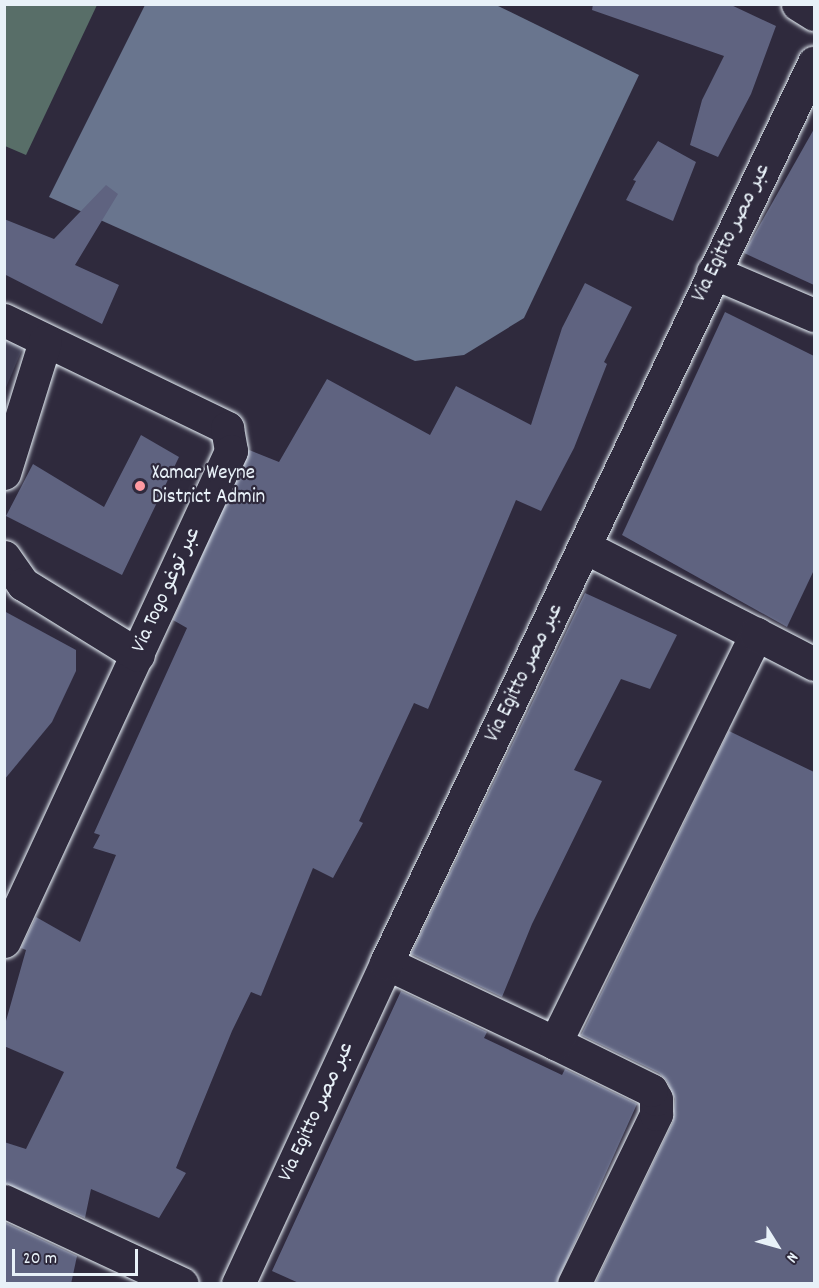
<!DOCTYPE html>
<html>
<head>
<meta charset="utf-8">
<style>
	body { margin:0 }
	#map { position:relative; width:819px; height:1288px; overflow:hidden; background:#2f2a3d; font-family:Dekko,"Playpen Sans Arabic",sans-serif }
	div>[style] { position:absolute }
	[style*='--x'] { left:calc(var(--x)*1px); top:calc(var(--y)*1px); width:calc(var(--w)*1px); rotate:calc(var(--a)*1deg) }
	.built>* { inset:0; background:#3d3b51 }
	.green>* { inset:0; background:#586e68 }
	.water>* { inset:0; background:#69758e }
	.building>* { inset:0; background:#5f6380 }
	.roads { filter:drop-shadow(0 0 2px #e8f1f8) drop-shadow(0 0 2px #e8f1f8) }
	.minor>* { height:33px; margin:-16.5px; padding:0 16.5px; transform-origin:16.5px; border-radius:16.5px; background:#2f2a3d }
	.dots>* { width:16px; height:16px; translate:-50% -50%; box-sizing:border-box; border:3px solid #2f2a3d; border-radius:50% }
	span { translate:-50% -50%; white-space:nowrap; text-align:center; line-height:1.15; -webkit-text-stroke:4.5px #2f2a3d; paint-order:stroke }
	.street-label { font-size:21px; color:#e8f1f8 }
	.poi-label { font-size:21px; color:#e8f1f8 }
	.left { translate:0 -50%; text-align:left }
	.frame { position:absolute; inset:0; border:6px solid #e8f1f8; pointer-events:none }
	.north { position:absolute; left:747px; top:1216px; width:60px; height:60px; -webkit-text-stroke:4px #2f2a3d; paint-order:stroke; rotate:127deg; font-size:16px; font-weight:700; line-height:24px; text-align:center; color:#e8f1f8 }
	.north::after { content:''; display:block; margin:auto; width:21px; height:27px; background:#e8f1f8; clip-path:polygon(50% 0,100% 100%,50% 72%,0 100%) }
	.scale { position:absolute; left:12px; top:1249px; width:126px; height:27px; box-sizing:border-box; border:3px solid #e8f1f8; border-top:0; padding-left:8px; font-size:18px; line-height:21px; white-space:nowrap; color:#e8f1f8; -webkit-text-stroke:4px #2f2a3d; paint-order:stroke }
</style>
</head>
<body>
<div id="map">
	<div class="built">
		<div style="clip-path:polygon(5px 338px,23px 347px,5px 390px)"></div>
	</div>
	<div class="green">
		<div style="clip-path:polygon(5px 5px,97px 5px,26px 155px,5px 146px)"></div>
	</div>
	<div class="water">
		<div style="clip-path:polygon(145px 5px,496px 5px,639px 75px,524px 318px,464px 355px,415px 361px,49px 197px)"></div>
	</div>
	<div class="building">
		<div style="clip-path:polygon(593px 4px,729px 4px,776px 26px,751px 94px,718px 157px,690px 145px,702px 100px,724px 56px,592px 10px)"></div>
		<div style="clip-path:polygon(814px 129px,814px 285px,744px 253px)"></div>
		<div style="clip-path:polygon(658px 141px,696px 162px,673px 221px,626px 200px,636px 181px,633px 180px)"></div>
		<div style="clip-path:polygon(106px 185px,118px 194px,75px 265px,119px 285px,102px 324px,4px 274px,4px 219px,54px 239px)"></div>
		<div style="clip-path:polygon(585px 283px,632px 307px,604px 362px,607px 364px,574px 448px,541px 511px,516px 500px,428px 709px,414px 703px,359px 821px,363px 823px,333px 878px,313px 868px,261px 996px,251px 992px,232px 1031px,176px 1168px,186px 1173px,159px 1218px,91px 1189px,85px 1218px,4px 1183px,4px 1142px,26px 1149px,64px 1072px,4px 1046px,4px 1028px,26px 950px,21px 948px,36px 917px,80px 942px,116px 855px,93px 848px,100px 835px,94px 833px,187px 628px,173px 620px,249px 450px,279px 462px,327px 379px,430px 435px,456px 386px,531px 425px,562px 328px)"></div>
		<div style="clip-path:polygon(725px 312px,814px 356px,814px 570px,787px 627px,622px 535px)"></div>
		<div style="clip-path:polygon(141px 435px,179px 457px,122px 575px,6px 516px,33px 464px,104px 507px)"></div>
		<div style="clip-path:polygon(585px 593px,677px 635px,650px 689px,621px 679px,574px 770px,602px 781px,532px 924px,502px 997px,411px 954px)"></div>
		<div style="clip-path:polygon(4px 611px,76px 650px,76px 671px,52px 722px,4px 780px)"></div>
		<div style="clip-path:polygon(729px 731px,814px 772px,814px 1284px,595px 1284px,673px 1122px,675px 1099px,667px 1081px,659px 1073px,581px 1035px)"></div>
		<div style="clip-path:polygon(401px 991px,487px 1032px,484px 1038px,562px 1075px,565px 1069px,637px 1104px,556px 1284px,301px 1284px,272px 1271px)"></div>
		<div style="clip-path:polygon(4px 1222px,77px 1256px,71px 1284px,4px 1284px)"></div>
	</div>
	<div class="roads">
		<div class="minor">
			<div style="--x:798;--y:4;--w:19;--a:32"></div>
			<div style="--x:713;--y:272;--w:110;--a:23.1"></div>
			<div style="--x:4;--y:320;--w:248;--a:25.8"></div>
			<div style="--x:227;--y:428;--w:23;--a:80"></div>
			<div style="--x:231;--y:451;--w:540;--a:114.86"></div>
			<div style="--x:4;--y:473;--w:138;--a:-72.7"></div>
			<div style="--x:585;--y:547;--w:192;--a:27"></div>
			<div style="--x:4;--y:557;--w:33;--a:55"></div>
			<div style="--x:23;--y:584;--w:135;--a:31.7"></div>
			<div style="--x:386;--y:963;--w:187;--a:25.3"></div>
			<div style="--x:4;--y:1201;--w:196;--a:25"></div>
			<div style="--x:238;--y:1284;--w:353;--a:-65.2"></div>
			<div style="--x:386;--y:963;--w:997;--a:-64.57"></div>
			<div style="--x:574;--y:1284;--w:189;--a:-64.2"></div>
			<div style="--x:656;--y:1114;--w:15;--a:-90"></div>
			<div style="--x:656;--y:1099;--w:10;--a:-119"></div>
			<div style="--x:651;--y:1090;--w:107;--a:-153.9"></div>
			<div style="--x:555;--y:1043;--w:456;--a:-63.8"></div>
			<div style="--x:756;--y:634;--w:65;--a:27.3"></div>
		</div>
	</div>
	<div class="dots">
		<div style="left:140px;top:486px;background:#ff9aa2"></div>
	</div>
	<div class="street-label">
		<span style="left:732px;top:233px;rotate:-64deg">Via Egitto عبر مصر</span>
		<span style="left:167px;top:590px;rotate:-65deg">Via Togo عبر توغو</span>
		<span style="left:525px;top:673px;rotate:-64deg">Via Egitto عبر مصر</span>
		<span style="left:317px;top:1112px;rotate:-65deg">Via Egitto عبر مصر</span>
	</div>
	<div class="poi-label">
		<span class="left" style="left:152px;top:486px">Xamar Weyne<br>District Admin</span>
	</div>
	<div class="frame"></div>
	<div class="north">N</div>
	<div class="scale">20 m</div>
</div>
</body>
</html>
